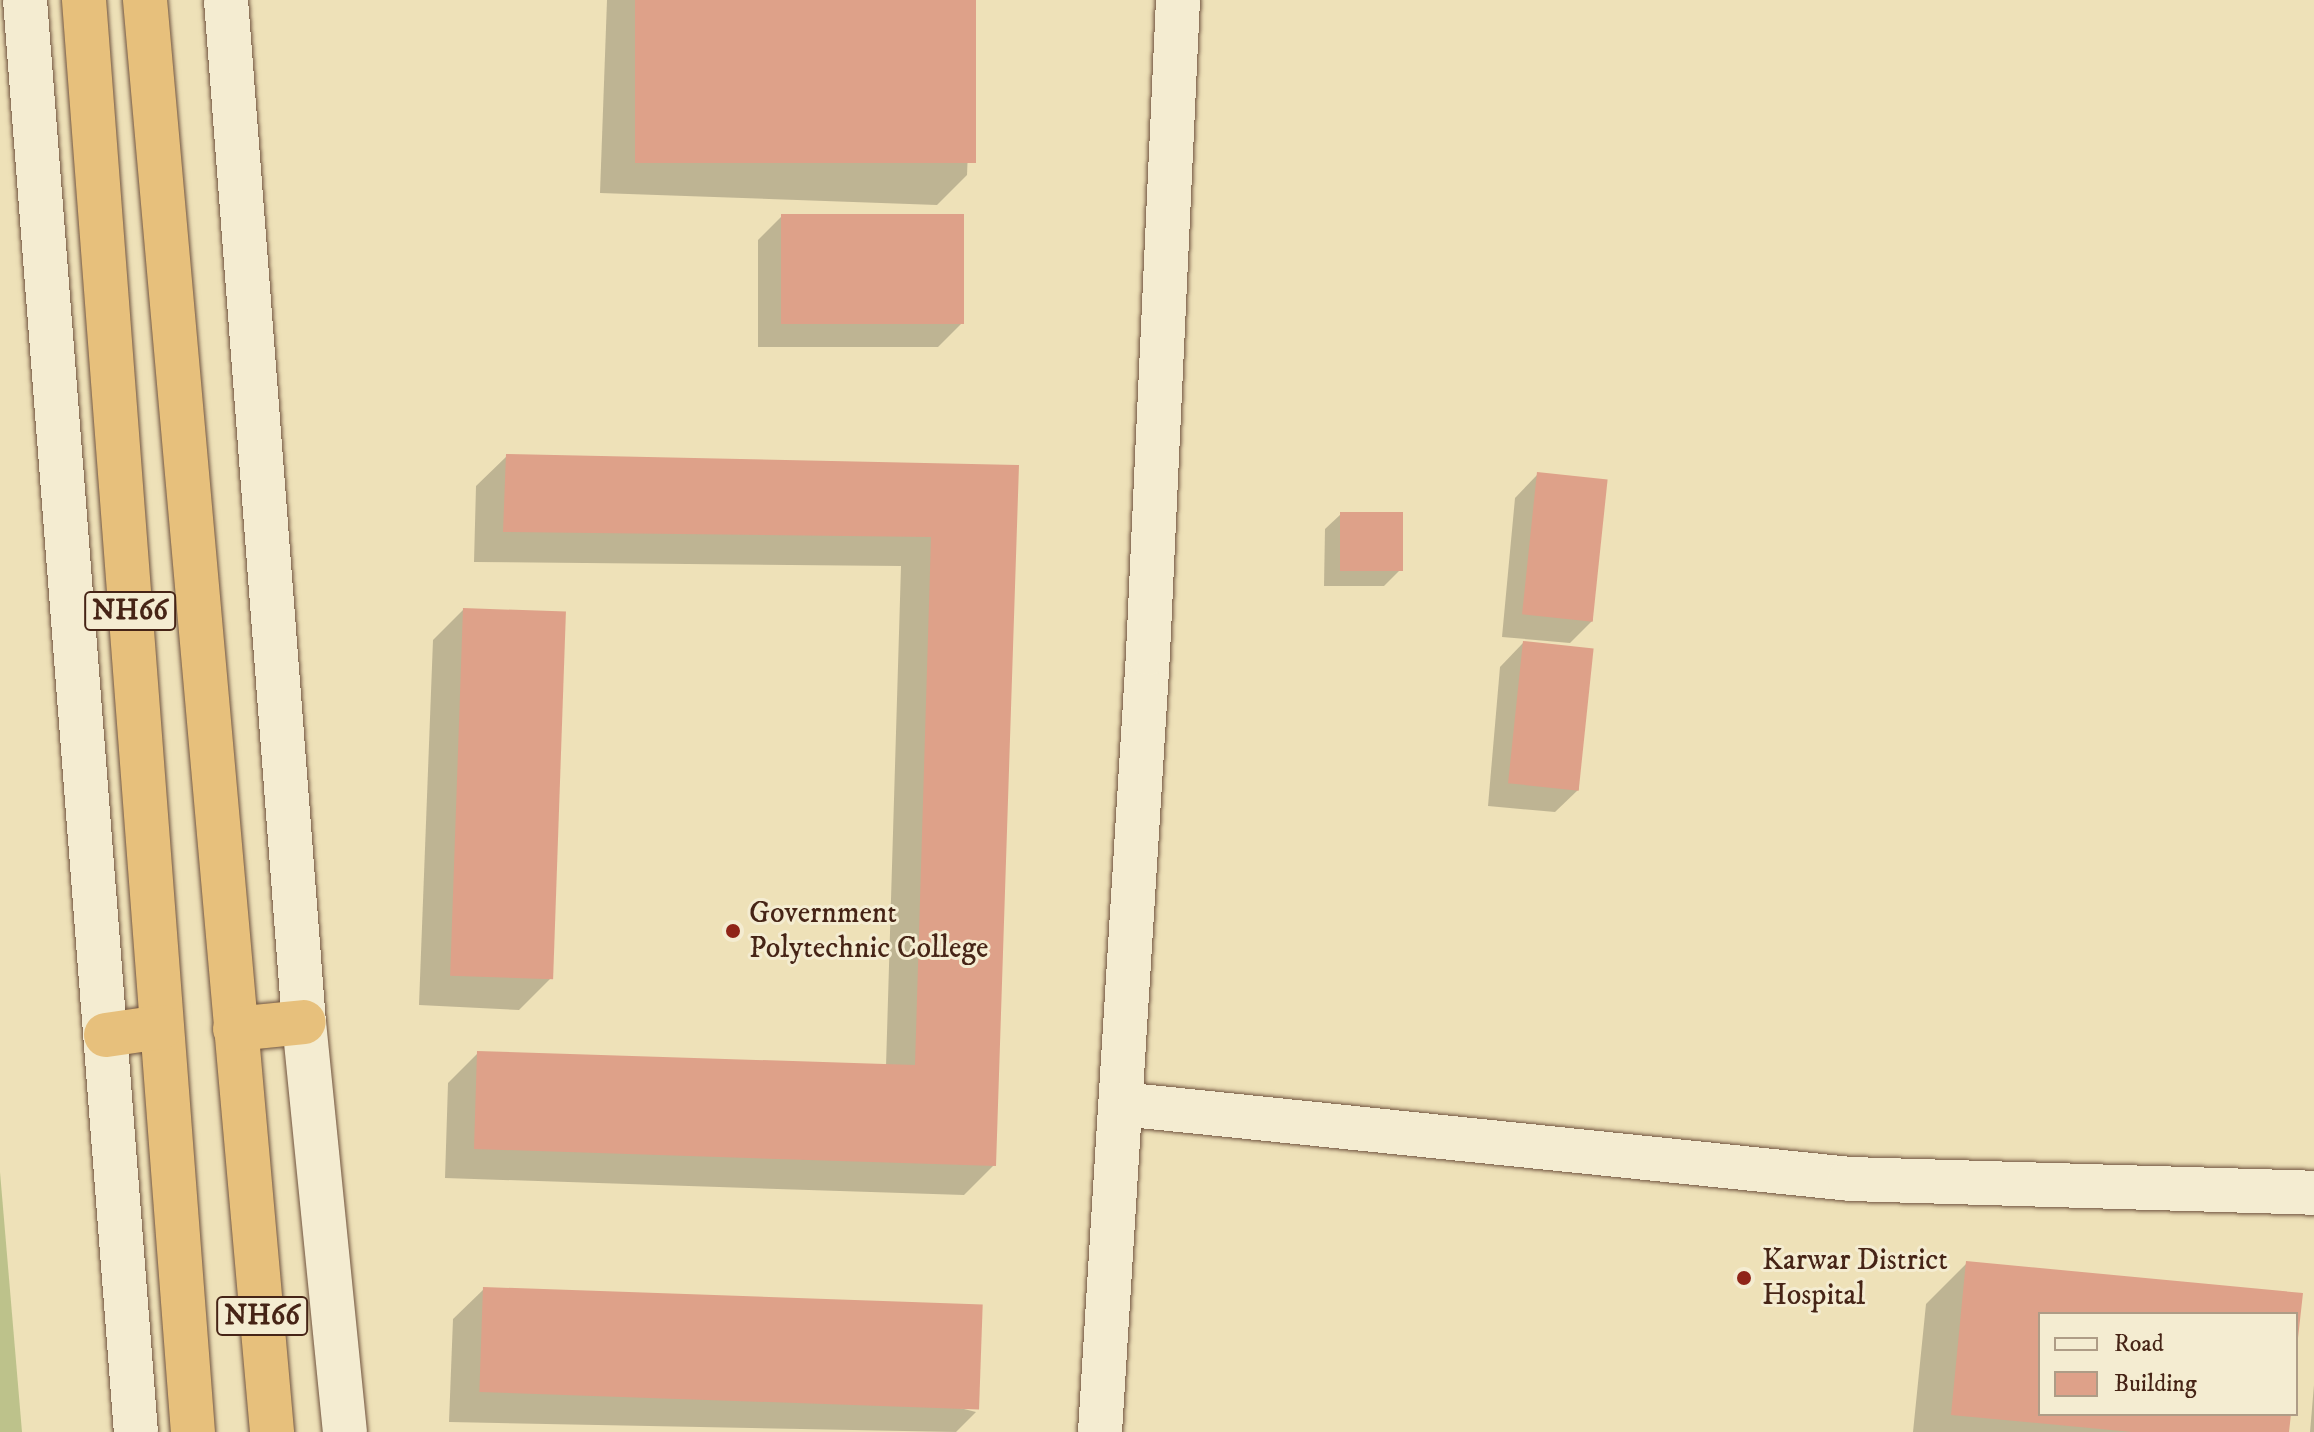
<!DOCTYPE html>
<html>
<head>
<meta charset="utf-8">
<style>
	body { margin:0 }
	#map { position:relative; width:2314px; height:1432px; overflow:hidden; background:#eee1b8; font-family:"IM FELL DW Pica",serif }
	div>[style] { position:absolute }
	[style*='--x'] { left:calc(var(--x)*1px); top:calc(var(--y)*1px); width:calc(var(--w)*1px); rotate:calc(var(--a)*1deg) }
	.green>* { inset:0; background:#bdc28b }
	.shadow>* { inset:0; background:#0003 }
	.building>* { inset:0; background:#dea189; transform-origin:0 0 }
	.roads { filter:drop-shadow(0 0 2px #70533e) drop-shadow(0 0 2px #70533e) }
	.minor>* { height:44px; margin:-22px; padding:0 22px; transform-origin:22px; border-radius:22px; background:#f4ecd1 }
	.tertiary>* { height:44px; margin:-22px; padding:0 22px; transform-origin:22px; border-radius:22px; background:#f4ecd1 }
	.trunk>* { height:44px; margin:-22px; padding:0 22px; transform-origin:22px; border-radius:22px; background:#e7c07c }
	.dots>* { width:22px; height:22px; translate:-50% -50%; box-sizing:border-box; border:4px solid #f4ecd1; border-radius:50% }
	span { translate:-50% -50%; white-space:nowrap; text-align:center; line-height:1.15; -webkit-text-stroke:6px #f4ecd1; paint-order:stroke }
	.shield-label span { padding:2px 6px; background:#f4ecd1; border:2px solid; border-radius:6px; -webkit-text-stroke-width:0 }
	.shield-label { font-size:28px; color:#462416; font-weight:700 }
	.poi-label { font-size:30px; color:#462416 }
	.left { translate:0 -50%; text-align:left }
	.legend { position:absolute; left:2038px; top:1312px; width:260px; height:104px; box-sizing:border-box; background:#f4ecd1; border:2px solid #ae9c86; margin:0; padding:10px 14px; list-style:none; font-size:24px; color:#462416 }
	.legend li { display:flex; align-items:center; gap:16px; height:40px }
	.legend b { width:40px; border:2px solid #ae9c86 }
</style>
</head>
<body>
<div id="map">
	<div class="green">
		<div style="clip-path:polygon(0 1172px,22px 1432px,0 1432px)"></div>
	</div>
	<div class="shadow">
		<div style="clip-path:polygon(607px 0,974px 0,967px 175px,937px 205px,600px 193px)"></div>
		<div style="clip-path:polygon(782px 216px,961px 324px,938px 347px,758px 347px,758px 240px)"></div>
		<div style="clip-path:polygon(507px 456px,1017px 467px,994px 1165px,964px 1195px,445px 1178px,448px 1083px,478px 1053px,886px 1066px,901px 566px,474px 562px,476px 486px)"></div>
		<div style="clip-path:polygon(1538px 474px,1593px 620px,1570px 643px,1502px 637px,1515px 498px)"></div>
		<div style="clip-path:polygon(1341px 514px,1400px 570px,1384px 586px,1324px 586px,1325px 529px)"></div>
		<div style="clip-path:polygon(463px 610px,550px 979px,519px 1010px,419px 1005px,433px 640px)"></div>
		<div style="clip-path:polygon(1523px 643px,1579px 789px,1555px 812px,1488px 806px,1500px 667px)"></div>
		<div style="clip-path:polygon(1967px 1263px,2300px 1295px,2296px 1339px,2296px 1314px,2040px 1314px,2040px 1414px,2289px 1414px,2287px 1432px,1913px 1432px,1926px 1304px)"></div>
		<div style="clip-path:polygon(484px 1289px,976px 1412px,956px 1432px,449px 1422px,453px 1319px)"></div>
		<div style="clip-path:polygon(2314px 1385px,2314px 1432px,2310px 1432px)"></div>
	</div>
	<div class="building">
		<div style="left:635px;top:0;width:341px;height:163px"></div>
		<div style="left:781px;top:214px;width:183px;height:110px"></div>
		<div style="clip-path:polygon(506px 454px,1019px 465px,996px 1166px,474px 1149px,477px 1051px,915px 1065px,931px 537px,503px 532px)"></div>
		<div style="left:1537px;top:472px;width:71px;height:143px;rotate:6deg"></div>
		<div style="left:1340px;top:512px;width:63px;height:59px"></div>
		<div style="left:463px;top:608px;width:103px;height:368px;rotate:2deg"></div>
		<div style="left:1523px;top:641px;width:71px;height:143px;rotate:6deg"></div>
		<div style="clip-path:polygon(1966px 1261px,2303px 1293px,2298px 1338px,2296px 1314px,2040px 1314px,2040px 1414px,2291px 1414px,2289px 1432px,2132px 1432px,1951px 1415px)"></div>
		<div style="left:483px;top:1287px;width:500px;height:105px;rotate:2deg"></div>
	</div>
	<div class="roads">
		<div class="minor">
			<div style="--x:1121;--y:1104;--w:733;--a:5.87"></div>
			<div style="--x:1850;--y:1179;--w:464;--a:1.7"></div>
		</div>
		<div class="tertiary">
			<div style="--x:25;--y:0;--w:1436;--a:85.57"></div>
			<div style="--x:226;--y:0;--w:1025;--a:85.64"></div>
			<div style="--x:304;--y:1022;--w:412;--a:84.3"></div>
			<div style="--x:1100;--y:1432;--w:780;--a:-86.47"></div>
			<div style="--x:1148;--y:653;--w:654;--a:-87.37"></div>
		</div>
		<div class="trunk">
			<div style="--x:84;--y:0;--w:1436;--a:85.65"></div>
			<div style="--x:145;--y:0;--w:1438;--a:84.93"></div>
			<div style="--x:235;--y:1029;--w:69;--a:-5.8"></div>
			<div style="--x:106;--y:1035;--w:56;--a:-8.3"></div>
		</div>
	</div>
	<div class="dots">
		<div style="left:733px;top:931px;background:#8f2418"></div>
		<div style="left:1744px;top:1278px;background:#8f2418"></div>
	</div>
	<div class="shield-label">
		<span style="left:130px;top:611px">NH66</span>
		<span style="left:262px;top:1316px">NH66</span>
	</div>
	<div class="poi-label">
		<span class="left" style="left:749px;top:931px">Government<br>Polytechnic College</span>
		<span class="left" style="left:1762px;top:1278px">Karwar District<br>Hospital</span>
	</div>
	<ul class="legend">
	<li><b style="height:10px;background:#f4ecd1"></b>Road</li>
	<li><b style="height:22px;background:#dea189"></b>Building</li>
	</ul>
</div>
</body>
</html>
